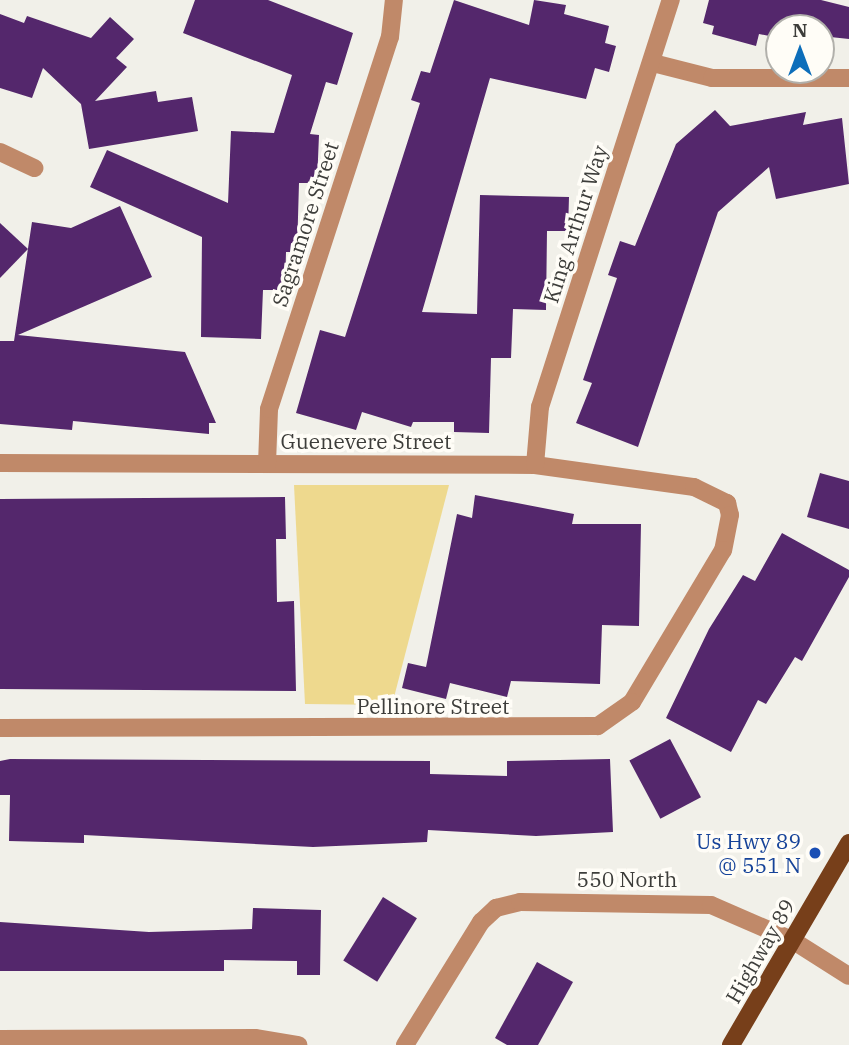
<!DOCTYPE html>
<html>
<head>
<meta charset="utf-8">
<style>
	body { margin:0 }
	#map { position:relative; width:849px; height:1045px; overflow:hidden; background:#f1f0e9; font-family:"IBM Plex Serif",serif }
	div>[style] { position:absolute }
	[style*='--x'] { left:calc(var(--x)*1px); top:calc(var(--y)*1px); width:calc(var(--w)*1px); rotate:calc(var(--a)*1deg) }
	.green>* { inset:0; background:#eed98e }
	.building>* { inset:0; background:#54276c; transform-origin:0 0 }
	.minor>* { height:18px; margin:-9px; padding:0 9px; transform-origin:9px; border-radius:9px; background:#c08969 }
	.major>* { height:18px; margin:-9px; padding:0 9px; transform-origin:9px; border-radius:9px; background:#773f1a }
	.dots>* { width:19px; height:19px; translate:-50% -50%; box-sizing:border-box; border:4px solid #fffdf7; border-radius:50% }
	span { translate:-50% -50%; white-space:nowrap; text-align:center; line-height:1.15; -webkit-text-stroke:7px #fffdf7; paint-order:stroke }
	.street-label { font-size:21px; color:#3d3d3a }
	.transit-label { font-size:21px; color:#164399 }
	.right { translate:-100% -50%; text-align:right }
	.north { position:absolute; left:765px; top:14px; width:70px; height:70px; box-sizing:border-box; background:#fffdf7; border:2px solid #b1b0ab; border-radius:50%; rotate:0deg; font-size:19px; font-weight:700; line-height:28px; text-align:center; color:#3d3d3a }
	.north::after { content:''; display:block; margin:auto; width:24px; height:32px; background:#0d6eba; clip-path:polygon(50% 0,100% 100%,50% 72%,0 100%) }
</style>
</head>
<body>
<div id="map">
	<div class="green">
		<div style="clip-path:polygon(294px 485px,449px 485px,392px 705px,305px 704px)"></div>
	</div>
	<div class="building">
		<div style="clip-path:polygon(195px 0,268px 0,353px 33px,337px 85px,326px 82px,310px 134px,319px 135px,317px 183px,299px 183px,297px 252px,286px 252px,285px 290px,263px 290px,261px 339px,201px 337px,202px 237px,90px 187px,107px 150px,228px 203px,231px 131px,274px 133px,292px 75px,183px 33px)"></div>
		<div style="clip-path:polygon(454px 0,529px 25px,534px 0,566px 5px,564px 14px,609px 26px,605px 43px,616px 46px,609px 72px,595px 68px,586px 99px,490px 78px,422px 312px,477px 314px,480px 195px,569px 197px,568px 231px,547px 231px,546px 310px,513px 309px,511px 358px,491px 358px,489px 433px,454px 432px,454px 422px,413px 422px,411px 427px,362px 412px,356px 430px,296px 413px,320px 330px,345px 337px,420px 103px,411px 100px,421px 71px,430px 73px)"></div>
		<div style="clip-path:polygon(709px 0,821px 0,849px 7px,849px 39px,821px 36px,821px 28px,779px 28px,779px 38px,759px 34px,756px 46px,712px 34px,714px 26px,703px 23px)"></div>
		<div style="clip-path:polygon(0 14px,24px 23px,27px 16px,91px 38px,110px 17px,134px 39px,116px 58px,127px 67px,95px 101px,156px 91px,158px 102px,192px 97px,198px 131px,89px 149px,81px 104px,43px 68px,32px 98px,0 88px)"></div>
		<div style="clip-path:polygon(715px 110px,730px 126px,806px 112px,803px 125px,842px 118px,849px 184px,776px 199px,769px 167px,718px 212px,638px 447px,576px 423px,592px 383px,583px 380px,617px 278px,608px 275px,620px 241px,635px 246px,676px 144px)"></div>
		<div style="clip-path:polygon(120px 206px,152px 277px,18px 335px,185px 352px,216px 423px,209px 423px,209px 434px,73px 421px,72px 430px,0 424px,0 341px,14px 341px,32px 222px,71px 228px)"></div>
		<div style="clip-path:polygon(0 223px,28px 249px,0 278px)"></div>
		<div style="clip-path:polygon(820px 473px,849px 481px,849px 529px,807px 517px)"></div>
		<div style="clip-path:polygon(475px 495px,574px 514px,572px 524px,641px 524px,639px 626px,602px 625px,600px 684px,511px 681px,507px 697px,450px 683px,446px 699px,402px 688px,408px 663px,426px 667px,457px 514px,472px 518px)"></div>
		<div style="clip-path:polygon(285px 497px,286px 539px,276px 539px,277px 602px,294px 601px,296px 691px,0 689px,0 499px)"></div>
		<div style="clip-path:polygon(782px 533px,849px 570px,849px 577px,802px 661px,795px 657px,766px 704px,758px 700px,731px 752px,666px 718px,709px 629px,743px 575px,755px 581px)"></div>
		<div style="left:670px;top:739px;width:66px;height:46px;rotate:62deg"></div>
		<div style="clip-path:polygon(610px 759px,613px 832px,536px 836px,428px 830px,427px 842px,313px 847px,84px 835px,84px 843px,9px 841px,10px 795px,0 795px,0 761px,10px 759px,430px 761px,430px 774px,507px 776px,507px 761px)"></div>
		<div style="left:383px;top:897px;width:40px;height:75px;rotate:32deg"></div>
		<div style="clip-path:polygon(253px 908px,321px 910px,320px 975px,297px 975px,297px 961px,224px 960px,224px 971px,0 971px,0 922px,149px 932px,252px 929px)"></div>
		<div style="clip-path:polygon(537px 962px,573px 982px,538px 1045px,507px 1045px,495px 1038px)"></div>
	</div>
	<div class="minor">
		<div style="--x:653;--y:63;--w:61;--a:14.3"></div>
		<div style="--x:712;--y:78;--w:137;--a:0"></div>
		<div style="--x:0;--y:152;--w:38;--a:25"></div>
		<div style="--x:0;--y:463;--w:535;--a:0.21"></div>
		<div style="--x:535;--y:465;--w:161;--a:7.9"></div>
		<div style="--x:694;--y:487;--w:37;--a:26"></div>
		<div style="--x:727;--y:503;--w:12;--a:76"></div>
		<div style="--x:730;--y:515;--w:36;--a:101"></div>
		<div style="--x:723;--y:550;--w:177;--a:120.9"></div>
		<div style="--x:632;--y:702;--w:42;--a:144.8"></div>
		<div style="--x:598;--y:726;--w:598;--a:179.81"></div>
		<div style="--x:267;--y:464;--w:55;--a:-87.9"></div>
		<div style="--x:269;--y:409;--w:391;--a:-72"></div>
		<div style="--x:390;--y:37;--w:37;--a:-84"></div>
		<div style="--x:535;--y:465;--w:58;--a:-85.1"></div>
		<div style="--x:540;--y:407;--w:428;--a:-72.2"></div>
		<div style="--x:0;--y:1039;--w:255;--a:-0.2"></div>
		<div style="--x:255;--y:1038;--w:44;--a:9.2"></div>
		<div style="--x:405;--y:1045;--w:145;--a:-58.3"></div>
		<div style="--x:481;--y:922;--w:21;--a:-43"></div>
		<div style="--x:496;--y:908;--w:25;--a:-14"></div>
		<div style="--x:520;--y:902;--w:191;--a:0.9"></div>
		<div style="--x:711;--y:905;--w:88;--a:23.4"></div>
		<div style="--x:792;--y:940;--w:67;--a:32.3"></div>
	</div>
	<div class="major">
		<div style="--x:731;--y:1045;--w:234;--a:-59.7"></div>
	</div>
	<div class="dots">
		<div style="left:815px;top:853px;background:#1a4fb4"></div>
	</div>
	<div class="street-label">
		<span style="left:305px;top:224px;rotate:-72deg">Sagramore Street</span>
		<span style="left:575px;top:224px;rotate:-72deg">King Arthur Way</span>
		<span style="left:366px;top:441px">Guenevere Street</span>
		<span style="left:433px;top:706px">Pellinore Street</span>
		<span style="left:627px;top:879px">550 North</span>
		<span style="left:760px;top:951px;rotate:-60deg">Highway 89</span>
	</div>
	<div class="transit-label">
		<span class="right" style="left:801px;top:853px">Us Hwy 89<br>@ 551 N</span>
	</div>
	<div class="north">N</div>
</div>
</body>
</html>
